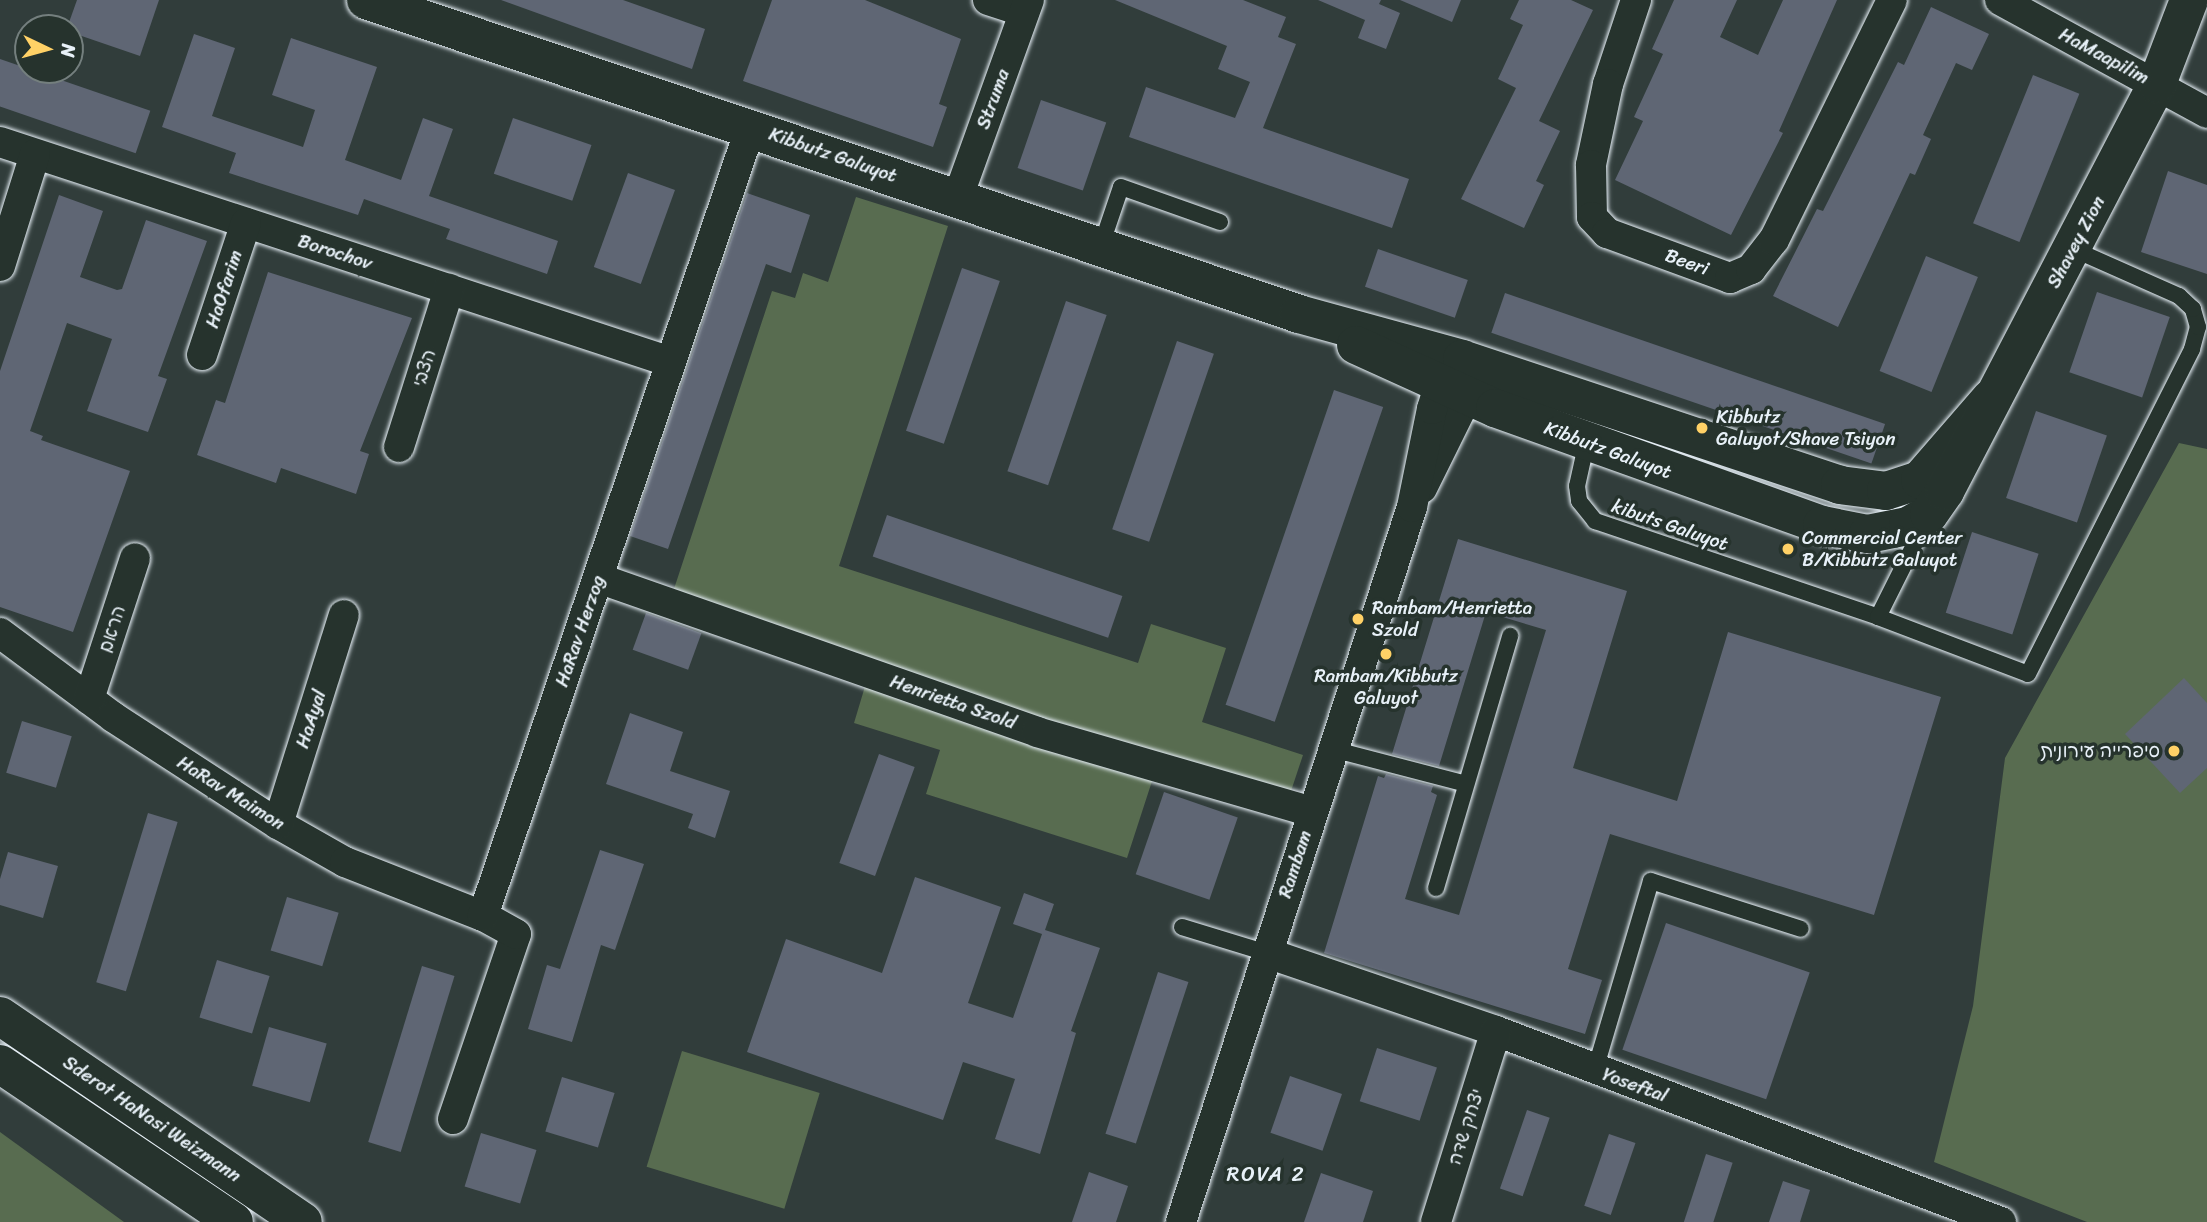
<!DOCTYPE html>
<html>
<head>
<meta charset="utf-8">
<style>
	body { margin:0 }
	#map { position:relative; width:2207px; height:1222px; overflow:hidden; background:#313d3b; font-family:Sriracha,"Playpen Sans Hebrew",sans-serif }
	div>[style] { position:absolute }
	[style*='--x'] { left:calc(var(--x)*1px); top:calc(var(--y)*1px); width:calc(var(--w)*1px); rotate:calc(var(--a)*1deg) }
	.green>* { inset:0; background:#586c50; transform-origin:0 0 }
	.building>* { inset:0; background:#5f6674; transform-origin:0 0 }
	.roads { filter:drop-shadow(0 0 2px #e8f1f8) drop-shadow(0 0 2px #e8f1f8) }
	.lane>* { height:16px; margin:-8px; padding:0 8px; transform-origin:8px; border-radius:8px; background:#26332d }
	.street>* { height:30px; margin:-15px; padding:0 15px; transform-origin:15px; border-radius:15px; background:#26332d }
	.secondary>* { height:38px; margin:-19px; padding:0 19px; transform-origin:19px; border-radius:19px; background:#26332d }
	.dots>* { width:19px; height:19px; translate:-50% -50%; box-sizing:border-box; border:4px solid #26332d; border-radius:50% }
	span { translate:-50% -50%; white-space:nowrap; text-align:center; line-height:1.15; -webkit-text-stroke:7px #26332d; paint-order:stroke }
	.street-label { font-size:19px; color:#e8f1f8 }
	.poi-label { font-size:19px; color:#e8f1f8 }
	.left { translate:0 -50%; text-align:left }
	.right { translate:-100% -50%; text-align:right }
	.neighbourhood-label { font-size:21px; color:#e8f1f8; letter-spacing:2px }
	.north { position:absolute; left:14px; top:14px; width:70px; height:70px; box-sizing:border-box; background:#26332d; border:2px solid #747f7e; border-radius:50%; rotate:95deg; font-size:19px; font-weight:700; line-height:28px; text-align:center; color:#e8f1f8 }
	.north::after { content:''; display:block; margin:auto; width:24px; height:32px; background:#ffd166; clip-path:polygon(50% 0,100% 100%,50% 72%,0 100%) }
</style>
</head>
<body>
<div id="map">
	<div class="green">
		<div style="clip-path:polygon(856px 197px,948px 226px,839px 566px,1138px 663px,1151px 624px,1226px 648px,1202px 722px,1303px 755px,1288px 800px,671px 598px,772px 291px,795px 298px,803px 273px,828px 282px)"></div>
		<div style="clip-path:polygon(2179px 443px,2207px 449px,2207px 1222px,2087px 1222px,1934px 1162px,1973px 1006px,2005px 758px)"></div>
		<div style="clip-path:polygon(866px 683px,1154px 775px,1127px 858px,926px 794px,940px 750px,854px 723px)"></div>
		<div style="left:682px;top:1051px;width:144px;height:121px;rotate:17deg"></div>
		<div style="clip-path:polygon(0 1132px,124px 1222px,0 1222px)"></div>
	</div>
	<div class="building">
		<div style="clip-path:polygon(77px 0,159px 0,140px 56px,70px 32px,67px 28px)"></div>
		<div style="clip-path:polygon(501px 0,623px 0,705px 29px,692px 69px)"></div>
		<div style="clip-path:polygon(772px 0,865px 0,961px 39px,939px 104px,947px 107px,933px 147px,743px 81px)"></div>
		<div style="clip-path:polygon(1115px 0,1243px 0,1286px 17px,1278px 37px,1296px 44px,1263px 128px,1409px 179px,1392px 228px,1129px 137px,1146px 87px,1235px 118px,1250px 82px,1218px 69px,1227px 46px)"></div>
		<div style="clip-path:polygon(1318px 0,1381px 0,1379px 4px,1400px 13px,1386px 49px,1358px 38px,1365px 20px)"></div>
		<div style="clip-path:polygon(1400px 0,1461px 0,1452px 22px)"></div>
		<div style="clip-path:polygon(1519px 0,1571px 0,1593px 10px,1539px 121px,1560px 131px,1536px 181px,1544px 185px,1524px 228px,1461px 199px,1516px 88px,1498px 79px,1523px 25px,1510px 19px)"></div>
		<div style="clip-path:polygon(1674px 0,1737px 0,1720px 37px,1758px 55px,1783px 0,1837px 0,1779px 131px,1783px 133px,1731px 235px,1615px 180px,1643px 121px,1634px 117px,1663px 54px,1652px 49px)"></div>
		<div style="clip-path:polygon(1931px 7px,1989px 34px,1972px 70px,1956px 63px,1923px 135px,1931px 139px,1915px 175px,1910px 173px,1838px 327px,1773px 296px,1817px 209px,1823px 211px,1898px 62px,1904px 65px)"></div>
		<div style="clip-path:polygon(194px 34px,235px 48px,212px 116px,303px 147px,315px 110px,272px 95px,291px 38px,377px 67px,345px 160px,401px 180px,423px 118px,453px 129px,429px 196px,558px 241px,547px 274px,446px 239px,450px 229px,364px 199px,358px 215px,229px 173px,236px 153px,162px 127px)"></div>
		<div style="left:0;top:59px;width:159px;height:45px;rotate:19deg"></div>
		<div style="left:2033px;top:75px;width:50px;height:160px;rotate:22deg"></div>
		<div style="left:1041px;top:100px;width:69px;height:72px;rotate:19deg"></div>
		<div style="left:513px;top:118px;width:83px;height:59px;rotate:19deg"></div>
		<div style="clip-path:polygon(2168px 171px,2207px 185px,2207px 274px,2141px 252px)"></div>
		<div style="left:628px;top:173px;width:50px;height:100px;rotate:20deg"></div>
		<div style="clip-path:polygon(747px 193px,810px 215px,791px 273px,766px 264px,668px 549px,630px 536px)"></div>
		<div style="clip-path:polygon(59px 195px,103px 211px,80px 277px,117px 290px,122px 289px,146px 220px,207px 241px,158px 376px,167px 379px,148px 432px,87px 411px,112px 339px,67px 323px,30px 431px,43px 436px,41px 440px,130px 471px,73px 632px,0 607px,0 371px)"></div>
		<div style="left:1378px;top:249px;width:95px;height:40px;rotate:19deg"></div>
		<div style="left:1926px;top:256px;width:56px;height:124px;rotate:22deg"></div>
		<div style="left:962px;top:268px;width:40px;height:172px;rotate:19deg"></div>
		<div style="clip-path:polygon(268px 272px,412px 318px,360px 451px,369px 454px,356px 494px,281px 468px,276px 483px,197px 455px,216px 400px,225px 403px)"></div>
		<div style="left:2097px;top:292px;width:77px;height:85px;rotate:19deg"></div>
		<div style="left:1505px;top:293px;width:402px;height:42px;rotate:19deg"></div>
		<div style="left:1066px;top:301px;width:43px;height:180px;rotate:19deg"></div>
		<div style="left:1177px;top:341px;width:39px;height:199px;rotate:19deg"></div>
		<div style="left:1334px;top:390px;width:52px;height:333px;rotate:19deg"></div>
		<div style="left:2036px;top:411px;width:75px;height:92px;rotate:19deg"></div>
		<div style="left:887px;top:515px;width:249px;height:44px;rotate:19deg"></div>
		<div style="left:1972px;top:532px;width:70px;height:85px;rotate:18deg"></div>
		<div style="clip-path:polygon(1458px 539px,1627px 591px,1573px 768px,1677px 801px,1728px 632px,1941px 697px,1874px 915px,1610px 834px,1568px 969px,1602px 980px,1585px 1034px,1324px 953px,1378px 776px,1384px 778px,1386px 774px,1433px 786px,1431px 792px,1437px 795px,1405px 899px,1459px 915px,1546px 630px,1486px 612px,1439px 766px,1392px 754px)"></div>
		<div style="left:646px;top:613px;width:59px;height:39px;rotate:20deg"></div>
		<div style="clip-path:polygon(2184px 678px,2207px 703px,2207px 768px,2180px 793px,2125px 734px)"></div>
		<div style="clip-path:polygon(630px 713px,683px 732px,670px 771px,730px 791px,715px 838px,688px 828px,693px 814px,606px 784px)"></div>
		<div style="left:22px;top:721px;width:52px;height:54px;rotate:17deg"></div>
		<div style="left:879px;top:754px;width:38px;height:116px;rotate:20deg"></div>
		<div style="left:1164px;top:792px;width:78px;height:87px;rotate:19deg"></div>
		<div style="left:148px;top:813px;width:31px;height:177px;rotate:17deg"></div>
		<div style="clip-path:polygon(600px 850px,644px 864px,615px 950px,601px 945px,572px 1042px,528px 1029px,547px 965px,560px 969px)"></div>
		<div style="clip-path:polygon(8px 852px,58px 866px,43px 918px,0 905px,0 879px)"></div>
		<div style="clip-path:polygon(915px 877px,1001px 907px,968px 1003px,1013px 1018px,1042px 934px,1013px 924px,1024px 893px,1054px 904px,1045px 930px,1100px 948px,1071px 1031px,1076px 1033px,1040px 1154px,995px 1139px,1015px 1079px,963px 1062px,943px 1120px,747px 1052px,786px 939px,882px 973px)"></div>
		<div style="left:287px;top:897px;width:54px;height:56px;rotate:17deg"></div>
		<div style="left:1666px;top:923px;width:152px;height:134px;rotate:19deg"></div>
		<div style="left:217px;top:960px;width:55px;height:60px;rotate:17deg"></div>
		<div style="left:422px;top:966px;width:34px;height:184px;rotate:17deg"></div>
		<div style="left:1158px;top:972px;width:32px;height:170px;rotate:18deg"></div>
		<div style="left:269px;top:1027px;width:60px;height:61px;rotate:16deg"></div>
		<div style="left:1377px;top:1048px;width:63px;height:56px;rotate:18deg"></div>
		<div style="left:1290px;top:1076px;width:55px;height:60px;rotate:19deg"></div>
		<div style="left:562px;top:1077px;width:55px;height:57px;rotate:17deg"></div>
		<div style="left:1527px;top:1110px;width:24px;height:83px;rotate:19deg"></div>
		<div style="left:481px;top:1133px;width:58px;height:56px;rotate:17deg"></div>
		<div style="left:1609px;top:1134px;width:28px;height:76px;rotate:19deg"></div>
		<div style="left:1706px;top:1154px;width:28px;height:72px;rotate:18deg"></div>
		<div style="clip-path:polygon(1089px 1172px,1128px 1186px,1116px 1222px,1072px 1222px)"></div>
		<div style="clip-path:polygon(1321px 1173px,1373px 1191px,1363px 1222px,1304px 1222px)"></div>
		<div style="clip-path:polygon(1783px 1181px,1810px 1190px,1800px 1222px,1769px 1222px)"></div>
	</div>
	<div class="roads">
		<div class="lane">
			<div style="--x:1101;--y:246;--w:62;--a:-71.3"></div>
			<div style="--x:1121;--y:187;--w:105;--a:19.5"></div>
			<div style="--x:1587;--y:441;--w:46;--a:102.5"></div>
			<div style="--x:1577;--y:486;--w:15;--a:82"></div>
			<div style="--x:1579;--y:501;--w:26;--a:51"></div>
			<div style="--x:1595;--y:521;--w:299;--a:18.7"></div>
			<div style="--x:1878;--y:617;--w:160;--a:20.8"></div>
			<div style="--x:2028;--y:674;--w:364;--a:-63.2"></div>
			<div style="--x:2192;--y:349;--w:23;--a:-75"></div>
			<div style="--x:2198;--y:327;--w:19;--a:-106"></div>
			<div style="--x:2193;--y:309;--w:19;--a:-137"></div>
			<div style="--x:2179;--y:296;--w:116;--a:-156.1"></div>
			<div style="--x:1878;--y:617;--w:103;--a:-63.4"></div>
			<div style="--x:1332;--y:749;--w:138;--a:14.6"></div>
			<div style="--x:1436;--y:888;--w:263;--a:-73.6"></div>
			<div style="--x:1182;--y:927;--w:89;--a:17"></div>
			<div style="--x:1595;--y:1070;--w:197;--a:-73.5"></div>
			<div style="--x:1651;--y:881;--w:157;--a:17.7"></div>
		</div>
		<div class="street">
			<div style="--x:988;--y:0;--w:38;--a:18"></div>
			<div style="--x:1636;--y:0;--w:89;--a:108.4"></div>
			<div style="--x:1608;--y:84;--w:83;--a:101.9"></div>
			<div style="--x:1591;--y:165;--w:52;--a:88.9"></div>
			<div style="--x:1592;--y:217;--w:22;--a:47"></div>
			<div style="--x:1607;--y:233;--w:131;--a:20.1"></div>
			<div style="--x:1730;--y:278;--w:23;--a:-23"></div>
			<div style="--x:1751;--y:269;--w:37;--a:-52"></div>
			<div style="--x:1774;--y:240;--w:267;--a:-63.8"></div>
			<div style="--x:2000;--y:0;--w:236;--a:28.6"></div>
			<div style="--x:0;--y:142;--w:706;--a:18.15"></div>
			<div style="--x:958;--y:197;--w:209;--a:-70.2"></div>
			<div style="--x:0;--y:266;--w:117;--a:-72.6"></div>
			<div style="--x:202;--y:355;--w:139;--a:-71.6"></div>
			<div style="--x:399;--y:447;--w:166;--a:-72.4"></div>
			<div style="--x:1422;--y:488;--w:102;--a:-63.7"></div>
			<div style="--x:1467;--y:397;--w:23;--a:-97"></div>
			<div style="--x:598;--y:578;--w:465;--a:19.3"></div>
			<div style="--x:1037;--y:732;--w:286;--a:16.2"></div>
			<div style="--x:0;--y:633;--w:141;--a:36.6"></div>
			<div style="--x:113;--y:717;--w:197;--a:33"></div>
			<div style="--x:278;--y:824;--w:77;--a:29.6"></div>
			<div style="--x:345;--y:862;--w:148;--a:21.4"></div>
			<div style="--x:89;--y:699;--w:148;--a:-71.9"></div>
			<div style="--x:278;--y:824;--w:219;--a:-72.5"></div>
			<div style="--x:1267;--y:953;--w:242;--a:18.8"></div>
			<div style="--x:1496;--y:1031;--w:540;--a:20.72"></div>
			<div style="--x:453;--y:1119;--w:195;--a:-71.2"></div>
			<div style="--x:516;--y:934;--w:38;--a:-151"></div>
			<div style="--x:483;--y:916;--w:834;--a:-71.26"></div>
			<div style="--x:1181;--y:1222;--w:751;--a:-72.1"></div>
			<div style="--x:1412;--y:507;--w:100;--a:-78.5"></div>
			<div style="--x:1432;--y:409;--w:24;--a:-73"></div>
			<div style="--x:1439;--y:386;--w:23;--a:-50"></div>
			<div style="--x:1436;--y:1222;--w:200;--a:-72.6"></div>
		</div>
		<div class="secondary">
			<div style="--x:366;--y:0;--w:984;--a:18.6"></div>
			<div style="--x:1299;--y:314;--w:169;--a:15.4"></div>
			<div style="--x:1462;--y:359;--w:398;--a:18.4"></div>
			<div style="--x:1840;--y:485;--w:46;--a:7.4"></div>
			<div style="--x:1886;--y:491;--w:36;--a:-18"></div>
			<div style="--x:1920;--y:480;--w:108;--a:-49.1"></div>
			<div style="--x:1356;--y:345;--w:153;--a:24.4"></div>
			<div style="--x:1495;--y:408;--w:347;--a:19.7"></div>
			<div style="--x:1822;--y:525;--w:47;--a:11.1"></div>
			<div style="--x:1868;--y:534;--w:41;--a:-11.3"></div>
			<div style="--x:1908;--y:526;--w:24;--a:-30"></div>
			<div style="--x:1929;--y:514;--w:28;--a:-55"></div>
			<div style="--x:1945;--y:491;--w:459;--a:-62.5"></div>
			<div style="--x:2157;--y:84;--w:90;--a:-69.1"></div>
			<div style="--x:0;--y:1016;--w:366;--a:34.2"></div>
			<div style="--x:0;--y:1064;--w:282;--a:34"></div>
		</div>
	</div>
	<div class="dots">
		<div style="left:1702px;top:428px;background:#ffd166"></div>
		<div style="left:1788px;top:549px;background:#ffd166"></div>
		<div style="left:1358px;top:619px;background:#ffd166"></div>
		<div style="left:1386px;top:654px;background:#ffd166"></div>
		<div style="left:2174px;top:751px;background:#ffd166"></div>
	</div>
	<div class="street-label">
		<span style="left:2104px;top:56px;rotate:28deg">HaMaapilim</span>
		<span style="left:993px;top:99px;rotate:-70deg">Struma</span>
		<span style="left:833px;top:155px;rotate:19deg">Kibbutz Galuyot</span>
		<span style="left:2076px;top:242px;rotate:-62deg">Shavey Zion</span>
		<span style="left:335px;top:252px;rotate:18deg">Borochov</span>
		<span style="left:1687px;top:262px;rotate:20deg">Beeri</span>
		<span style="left:224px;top:289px;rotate:-72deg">HaOfarim</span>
		<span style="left:424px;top:368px;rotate:-72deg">הצבי</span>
		<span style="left:1608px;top:450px;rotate:20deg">Kibbutz Galuyot</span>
		<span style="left:1670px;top:525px;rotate:19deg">kibuts Galuyot</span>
		<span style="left:112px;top:629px;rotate:-72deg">הראם</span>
		<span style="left:580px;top:631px;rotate:-71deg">HaRav Herzog</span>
		<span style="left:953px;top:702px;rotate:19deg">Henrietta Szold</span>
		<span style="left:311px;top:719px;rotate:-72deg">HaAyal</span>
		<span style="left:231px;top:793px;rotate:32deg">HaRav Maimon</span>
		<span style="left:1295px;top:864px;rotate:-72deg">Rambam</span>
		<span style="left:1635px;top:1085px;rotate:20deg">Yoseftal</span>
		<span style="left:152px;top:1119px;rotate:34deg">Sderot HaNasi Weizmann</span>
		<span style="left:1466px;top:1127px;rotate:-72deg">יצחק שדה</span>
	</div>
	<div class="poi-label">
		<span class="left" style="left:1716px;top:428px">Kibbutz<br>Galuyot/Shave Tsiyon</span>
		<span class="left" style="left:1802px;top:549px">Commercial Center<br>B/Kibbutz Galuyot</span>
		<span class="left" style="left:1372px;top:619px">Rambam/Henrietta<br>Szold</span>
		<span style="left:1386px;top:687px">Rambam/Kibbutz<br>Galuyot</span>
		<span class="right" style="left:2160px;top:751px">סיפרייה עירונית</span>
	</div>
	<div class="neighbourhood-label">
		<span style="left:1266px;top:1174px">ROVA 2</span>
	</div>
	<div class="north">N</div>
</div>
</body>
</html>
